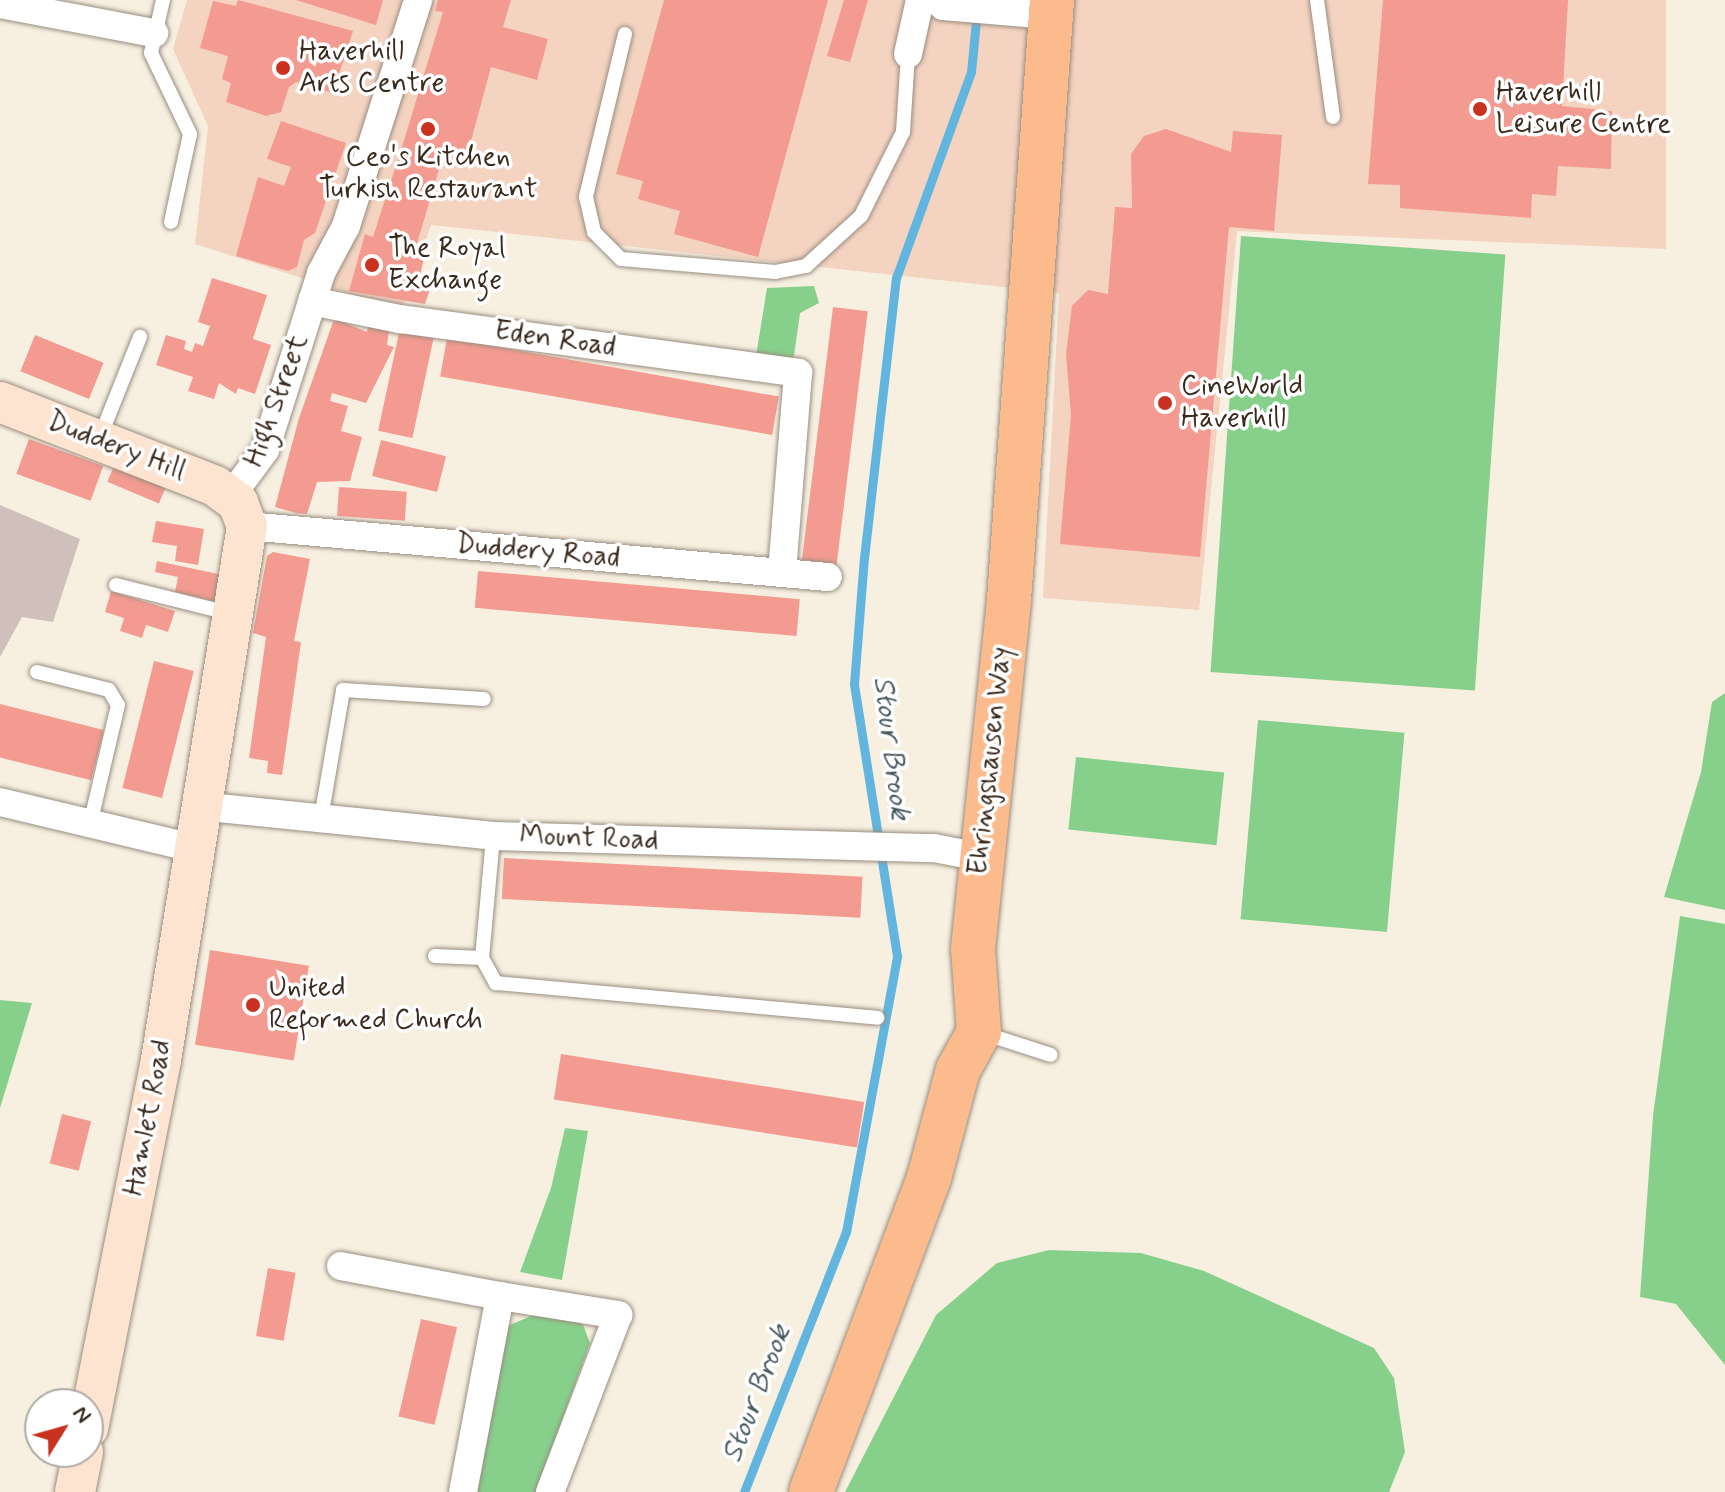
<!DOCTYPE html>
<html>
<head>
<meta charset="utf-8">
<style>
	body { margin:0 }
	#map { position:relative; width:1725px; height:1492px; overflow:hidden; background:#f7f0e1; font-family:Mynerve,sans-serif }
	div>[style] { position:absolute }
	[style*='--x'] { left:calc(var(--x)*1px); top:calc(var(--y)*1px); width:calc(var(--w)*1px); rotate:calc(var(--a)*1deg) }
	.built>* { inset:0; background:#f4d3c1 }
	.industrial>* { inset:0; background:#d0c0bc }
	.green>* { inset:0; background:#87d08c; transform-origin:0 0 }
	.stream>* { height:9px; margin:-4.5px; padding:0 4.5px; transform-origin:4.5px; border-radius:4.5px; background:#62b5de }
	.building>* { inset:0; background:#f39b90; transform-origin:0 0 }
	.roads { filter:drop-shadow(0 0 2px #998d80) drop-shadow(0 0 2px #998d80) }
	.lane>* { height:14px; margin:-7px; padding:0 7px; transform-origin:7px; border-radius:7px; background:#fff }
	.street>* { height:28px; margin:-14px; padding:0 14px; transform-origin:14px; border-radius:14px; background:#fff }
	.secondary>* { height:40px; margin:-20px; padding:0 20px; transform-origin:20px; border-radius:20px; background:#fde4d1 }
	.primary>* { height:44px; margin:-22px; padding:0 22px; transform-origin:22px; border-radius:22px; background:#fbbb8c }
	.dots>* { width:22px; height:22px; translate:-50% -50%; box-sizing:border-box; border:4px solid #fff; border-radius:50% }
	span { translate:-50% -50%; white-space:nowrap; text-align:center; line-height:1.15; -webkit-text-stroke:7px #fff; paint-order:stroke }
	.poi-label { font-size:28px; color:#3b2a1e }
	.left { translate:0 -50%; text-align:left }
	.street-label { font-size:28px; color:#3b2a1e }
	.water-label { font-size:30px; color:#495b61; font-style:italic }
	.north { position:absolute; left:24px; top:1388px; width:80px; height:80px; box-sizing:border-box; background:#fff; border:2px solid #b1aaa5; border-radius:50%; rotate:53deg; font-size:22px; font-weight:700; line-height:32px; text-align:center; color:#3b2a1e }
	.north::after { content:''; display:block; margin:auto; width:28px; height:36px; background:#c8321e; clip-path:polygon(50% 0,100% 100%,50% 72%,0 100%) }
</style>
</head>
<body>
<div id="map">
	<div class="built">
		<div style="clip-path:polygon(187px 0,1666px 0,1666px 249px,1237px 231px,1199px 610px,1043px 598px,1059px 293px,431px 225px,402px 310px,195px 244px,208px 126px,173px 49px)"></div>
	</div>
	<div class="industrial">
		<div style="clip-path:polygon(0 505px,80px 539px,53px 622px,22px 617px,0 657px)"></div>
	</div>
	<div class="green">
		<div style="left:1241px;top:236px;width:265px;height:437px;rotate:4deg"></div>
		<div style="clip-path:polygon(814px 286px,819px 303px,800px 313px,794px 356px,786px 362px,755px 362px,767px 288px)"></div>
		<div style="clip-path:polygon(1725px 693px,1725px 910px,1664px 897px,1701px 772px,1712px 702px)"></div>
		<div style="left:1258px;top:720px;width:147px;height:200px;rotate:5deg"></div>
		<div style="left:1076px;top:757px;width:149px;height:73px;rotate:6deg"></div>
		<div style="clip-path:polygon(1680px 916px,1725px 924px,1725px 1365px,1676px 1304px,1640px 1297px,1653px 1116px)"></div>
		<div style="clip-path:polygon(0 1000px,32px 1003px,0 1108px)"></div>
		<div style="clip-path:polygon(565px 1128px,588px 1131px,562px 1280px,520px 1272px,551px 1188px)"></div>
		<div style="clip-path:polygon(1049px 1250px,1141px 1253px,1204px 1271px,1374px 1348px,1394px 1378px,1405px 1452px,1389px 1492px,845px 1492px,936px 1315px,997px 1263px)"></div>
		<div style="clip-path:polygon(536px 1314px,570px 1317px,583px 1325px,590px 1343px,536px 1492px,472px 1492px,505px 1327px)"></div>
	</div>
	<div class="stream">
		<div style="--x:744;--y:1492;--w:279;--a:-68.6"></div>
		<div style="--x:846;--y:1232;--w:281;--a:-79.5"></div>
		<div style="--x:897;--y:956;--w:275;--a:-99"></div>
		<div style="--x:854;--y:684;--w:126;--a:-85.5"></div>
		<div style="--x:864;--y:558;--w:282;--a:-83.5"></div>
		<div style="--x:896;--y:278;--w:219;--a:-70"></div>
		<div style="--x:971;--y:72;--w:61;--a:-84.4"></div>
	</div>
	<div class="building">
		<div style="clip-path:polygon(238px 0,353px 31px,333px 93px,296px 82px,289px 87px,281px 112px,266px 116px,226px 102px,231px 83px,222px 79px,228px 56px,200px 48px,213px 1px,236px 6px)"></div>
		<div style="clip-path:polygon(296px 0,383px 0,376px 25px)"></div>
		<div style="clip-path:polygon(438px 0,511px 0,503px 27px,548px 39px,537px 80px,491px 67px,464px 167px,442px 159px,415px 250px,396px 244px,424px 258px,420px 276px,433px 280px,425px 304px,349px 291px,365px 234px,373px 237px,402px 147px,443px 12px,435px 11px)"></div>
		<div style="clip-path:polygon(664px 0,828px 0,758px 257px,674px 234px,680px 211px,638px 199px,643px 181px,616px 174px)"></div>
		<div style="clip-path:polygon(844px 0,868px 0,850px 62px,827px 56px)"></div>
		<div style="clip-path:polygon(1383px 0,1568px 0,1562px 106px,1612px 111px,1611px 169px,1558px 166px,1556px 196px,1532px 194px,1531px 218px,1400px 208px,1400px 185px,1368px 184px)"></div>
		<div style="clip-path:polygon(281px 121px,346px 143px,315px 233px,304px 240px,297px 267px,288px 271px,236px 256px,258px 177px,284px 186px,291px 167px,267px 159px)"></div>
		<div style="clip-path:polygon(1166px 129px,1231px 152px,1233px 131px,1282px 135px,1274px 231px,1229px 227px,1200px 557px,1060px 544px,1071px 415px,1066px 354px,1072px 306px,1088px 290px,1108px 294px,1115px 207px,1132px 208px,1131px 154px,1144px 136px)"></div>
		<div style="clip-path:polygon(212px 278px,267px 295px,253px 339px,271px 345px,255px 394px,238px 388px,236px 394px,219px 383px,214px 399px,188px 391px,193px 377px,156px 365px,166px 335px,186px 341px,184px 349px,192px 352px,195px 343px,203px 346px,210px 326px,198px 322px)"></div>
		<div style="left:833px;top:307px;width:35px;height:255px;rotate:7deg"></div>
		<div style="clip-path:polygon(338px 320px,367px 332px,368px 326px,389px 330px,387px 345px,394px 347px,366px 403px,332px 393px,330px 401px,348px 406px,341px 431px,362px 437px,350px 481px,317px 482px,307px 514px,296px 513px,275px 507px,299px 418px,333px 322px)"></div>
		<div style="left:400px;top:328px;width:35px;height:105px;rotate:12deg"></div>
		<div style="left:35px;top:335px;width:74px;height:39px;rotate:22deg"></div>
		<div style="left:447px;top:338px;width:337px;height:39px;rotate:10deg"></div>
		<div style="left:29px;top:439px;width:79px;height:37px;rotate:20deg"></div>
		<div style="left:381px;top:440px;width:67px;height:37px;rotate:14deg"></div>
		<div style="left:114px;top:466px;width:56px;height:17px;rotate:23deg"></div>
		<div style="left:339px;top:487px;width:68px;height:29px;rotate:4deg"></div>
		<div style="clip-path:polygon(156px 521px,204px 529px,198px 565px,175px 561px,177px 546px,152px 542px)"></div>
		<div style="clip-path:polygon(273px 552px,310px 559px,294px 641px,301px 642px,282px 775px,267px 773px,268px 761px,249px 758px,266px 637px,253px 633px,267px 556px)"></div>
		<div style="clip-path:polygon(157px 561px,223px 575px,218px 602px,175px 592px,178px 577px,155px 572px)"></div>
		<div style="left:478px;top:571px;width:323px;height:37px;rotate:5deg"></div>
		<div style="clip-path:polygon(111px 591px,175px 611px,168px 632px,146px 625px,142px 638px,120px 631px,124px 618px,105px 612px)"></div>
		<div style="left:154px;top:661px;width:41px;height:131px;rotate:14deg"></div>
		<div style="left:0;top:704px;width:107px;height:52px;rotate:14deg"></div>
		<div style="left:504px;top:858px;width:359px;height:41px;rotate:3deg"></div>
		<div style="left:210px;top:950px;width:100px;height:96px;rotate:9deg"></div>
		<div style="left:561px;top:1054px;width:307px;height:46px;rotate:9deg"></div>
		<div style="left:62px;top:1114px;width:30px;height:51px;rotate:14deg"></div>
		<div style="left:268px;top:1268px;width:28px;height:69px;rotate:10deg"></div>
		<div style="left:421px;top:1319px;width:37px;height:100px;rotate:13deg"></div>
	</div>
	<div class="roads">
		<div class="lane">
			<div style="--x:163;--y:0;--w:54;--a:102.8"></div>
			<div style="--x:151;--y:53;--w:90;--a:64.3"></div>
			<div style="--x:190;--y:134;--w:90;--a:102.2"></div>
			<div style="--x:1317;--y:0;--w:118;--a:82.2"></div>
			<div style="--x:625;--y:34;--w:168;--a:103.5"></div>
			<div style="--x:586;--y:197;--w:36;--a:77"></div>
			<div style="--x:594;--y:232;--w:38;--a:45"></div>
			<div style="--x:621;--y:259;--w:155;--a:4.8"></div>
			<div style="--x:775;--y:272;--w:32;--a:-11"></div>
			<div style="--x:806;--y:266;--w:74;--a:-42.3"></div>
			<div style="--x:861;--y:216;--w:94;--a:-63.4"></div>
			<div style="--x:903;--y:132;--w:78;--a:-86.3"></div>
			<div style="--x:100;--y:437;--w:108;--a:-68.2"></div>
			<div style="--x:116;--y:585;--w:120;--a:14"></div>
			<div style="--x:37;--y:672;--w:74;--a:14"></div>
			<div style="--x:109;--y:690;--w:17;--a:59"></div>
			<div style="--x:118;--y:705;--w:122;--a:103.2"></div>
			<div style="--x:321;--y:818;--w:130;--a:-80.2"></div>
			<div style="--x:343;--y:690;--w:141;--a:3.7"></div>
			<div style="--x:435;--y:956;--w:47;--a:2.4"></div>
			<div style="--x:482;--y:958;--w:122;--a:-84.8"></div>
			<div style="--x:482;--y:958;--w:29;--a:61"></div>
			<div style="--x:496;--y:983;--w:383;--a:5.2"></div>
			<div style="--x:983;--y:1033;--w:71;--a:17.9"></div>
		</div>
		<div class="street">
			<div style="--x:937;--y:0;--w:8;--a:45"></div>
			<div style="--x:943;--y:6;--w:107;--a:4.8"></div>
			<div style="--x:0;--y:4;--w:157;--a:10.7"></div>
			<div style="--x:908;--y:54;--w:55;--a:-77.5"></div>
			<div style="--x:312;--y:301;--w:90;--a:11.6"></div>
			<div style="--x:400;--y:319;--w:402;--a:7.7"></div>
			<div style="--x:798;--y:373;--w:199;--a:94.6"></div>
			<div style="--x:231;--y:496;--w:57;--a:-53.5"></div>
			<div style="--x:265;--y:450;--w:186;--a:-72.4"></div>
			<div style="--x:321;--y:273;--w:53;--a:-62"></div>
			<div style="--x:346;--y:226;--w:237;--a:-72.3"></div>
			<div style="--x:247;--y:526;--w:583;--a:5.02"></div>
			<div style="--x:0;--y:802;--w:198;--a:13.4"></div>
			<div style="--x:199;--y:806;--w:296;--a:5.8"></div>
			<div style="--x:493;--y:836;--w:441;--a:1.6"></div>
			<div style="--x:934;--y:848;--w:47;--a:11.1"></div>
			<div style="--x:341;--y:1266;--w:162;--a:10.7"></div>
			<div style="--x:500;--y:1296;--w:199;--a:100.7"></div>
			<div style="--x:500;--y:1296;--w:120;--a:9.1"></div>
			<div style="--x:618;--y:1315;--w:190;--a:111"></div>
		</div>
		<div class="secondary">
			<div style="--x:0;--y:402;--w:231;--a:21.3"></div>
			<div style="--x:215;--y:486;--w:29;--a:36"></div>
			<div style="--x:238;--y:503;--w:25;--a:69"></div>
			<div style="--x:247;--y:526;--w:541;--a:99.15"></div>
			<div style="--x:161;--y:1060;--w:375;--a:101.2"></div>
			<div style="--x:75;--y:1492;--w:41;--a:-78.7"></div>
		</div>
		<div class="primary">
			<div style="--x:811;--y:1492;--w:335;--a:-69.4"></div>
			<div style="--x:929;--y:1178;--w:112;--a:-75"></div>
			<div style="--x:958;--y:1070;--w:43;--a:-61.1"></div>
			<div style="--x:979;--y:1032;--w:83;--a:-94.1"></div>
			<div style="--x:973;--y:949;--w:351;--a:-84.1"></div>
			<div style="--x:1009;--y:600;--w:602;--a:-85.9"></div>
		</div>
	</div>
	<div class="dots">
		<div style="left:283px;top:68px;background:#c8321e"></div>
		<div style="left:1480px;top:109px;background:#c8321e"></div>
		<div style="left:428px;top:129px;background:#c8321e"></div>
		<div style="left:372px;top:265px;background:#c8321e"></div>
		<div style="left:1165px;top:403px;background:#c8321e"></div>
		<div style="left:253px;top:1005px;background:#c8321e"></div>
	</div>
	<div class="poi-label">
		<span class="left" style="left:299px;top:68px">Haverhill<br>Arts Centre</span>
		<span class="left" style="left:1496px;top:109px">Haverhill<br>Leisure Centre</span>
		<span style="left:428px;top:174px">Ceo's Kitchen<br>Turkish Restaurant</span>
		<span class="left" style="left:388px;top:265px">The Royal<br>Exchange</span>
		<span class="left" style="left:1181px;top:403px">CineWorld<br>Haverhill</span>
		<span class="left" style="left:269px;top:1005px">United<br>Reformed Church</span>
	</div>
	<div class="street-label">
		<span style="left:555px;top:340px;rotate:8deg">Eden Road</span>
		<span style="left:277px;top:401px;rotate:-70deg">High Street</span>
		<span style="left:116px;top:447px;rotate:21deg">Duddery Hill</span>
		<span style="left:538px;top:552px;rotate:5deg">Duddery Road</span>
		<span style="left:991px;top:761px;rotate:-84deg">Ehringshausen Way</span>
		<span style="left:589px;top:839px;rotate:2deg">Mount Road</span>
		<span style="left:149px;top:1118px;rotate:-79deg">Hamlet Road</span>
	</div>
	<div class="water-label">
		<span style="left:891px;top:748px;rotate:83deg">Stour Brook</span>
		<span style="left:757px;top:1394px;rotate:-69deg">Stour Brook</span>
	</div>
	<div class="north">N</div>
</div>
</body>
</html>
